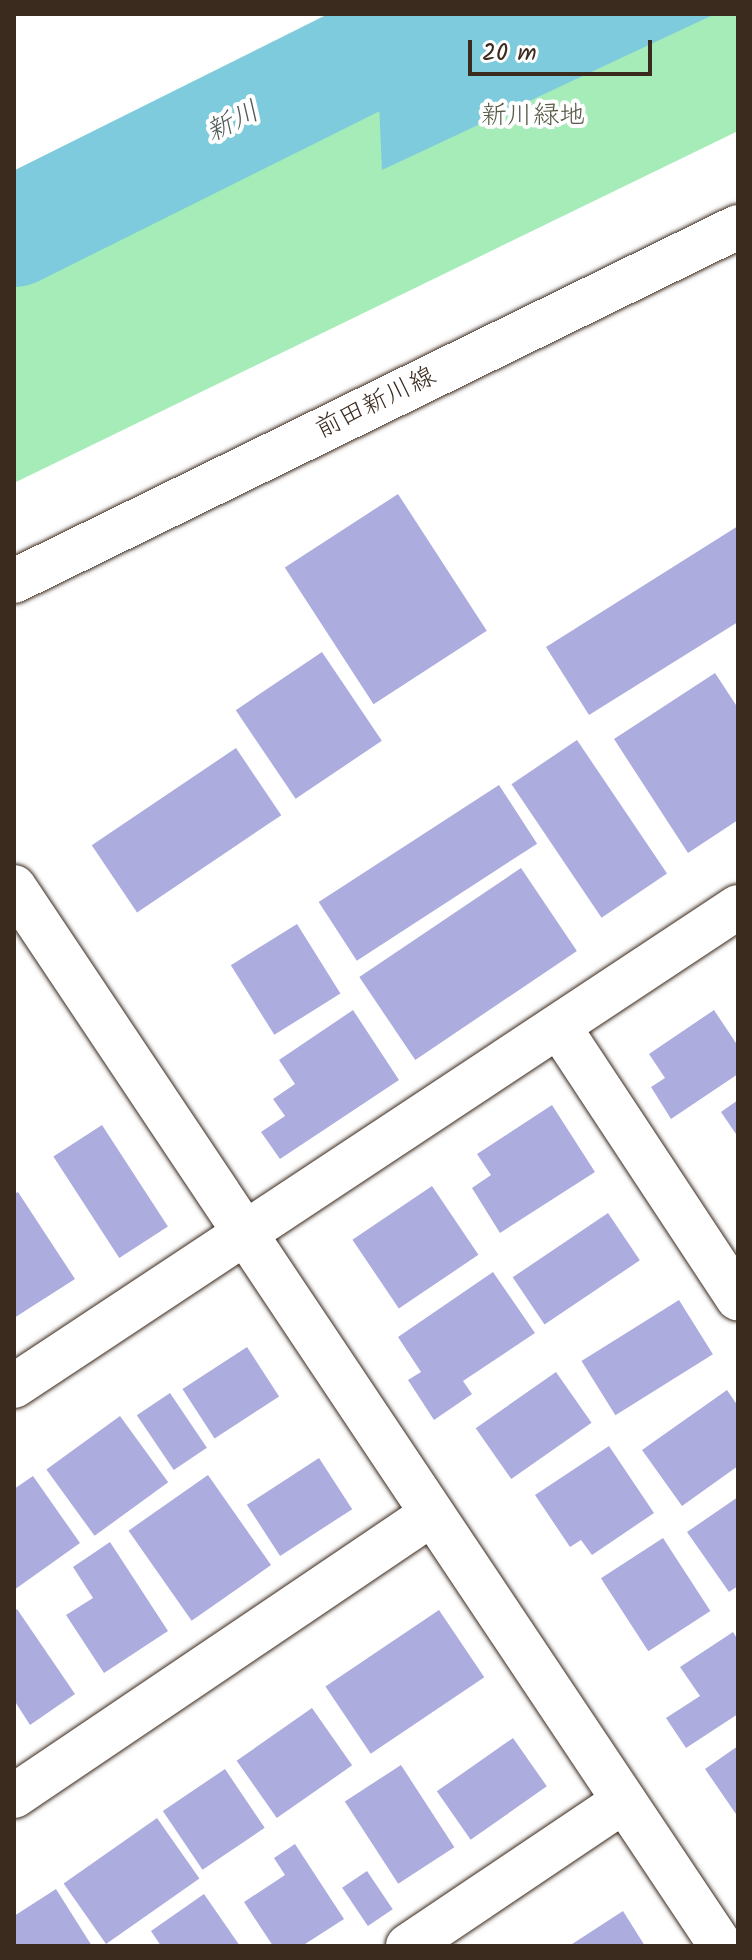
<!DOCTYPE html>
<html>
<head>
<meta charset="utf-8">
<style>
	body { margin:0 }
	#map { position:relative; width:752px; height:1960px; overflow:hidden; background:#fff; font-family:Kalam,"Klee One",sans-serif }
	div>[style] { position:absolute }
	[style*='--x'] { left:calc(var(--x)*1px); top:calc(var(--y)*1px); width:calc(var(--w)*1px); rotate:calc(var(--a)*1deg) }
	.green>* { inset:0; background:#a5ecb9 }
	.water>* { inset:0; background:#7dcbdc }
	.river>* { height:110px; margin:-55px; padding:0 55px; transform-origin:55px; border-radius:55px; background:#7dcbdc }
	.building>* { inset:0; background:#acadde; transform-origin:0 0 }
	.roads { filter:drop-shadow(0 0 2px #3b2a1e) drop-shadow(0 0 2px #3b2a1e) }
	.minor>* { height:44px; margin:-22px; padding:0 22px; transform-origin:22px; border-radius:22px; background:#fff }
	.major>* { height:44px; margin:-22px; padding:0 22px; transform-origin:22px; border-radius:22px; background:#fff }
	span { translate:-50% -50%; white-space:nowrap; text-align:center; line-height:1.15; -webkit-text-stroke:8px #fff; paint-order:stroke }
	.park-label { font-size:26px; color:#565a45 }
	.street-label { font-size:26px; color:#3b2a1e }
	.water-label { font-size:28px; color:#4f5a57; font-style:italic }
	.frame { position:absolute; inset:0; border:16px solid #3b2a1e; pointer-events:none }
	.scale { position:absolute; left:468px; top:40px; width:184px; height:36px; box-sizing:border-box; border:4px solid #3b2a1e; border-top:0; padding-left:10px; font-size:24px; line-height:28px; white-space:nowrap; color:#3b2a1e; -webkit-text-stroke:6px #fff; paint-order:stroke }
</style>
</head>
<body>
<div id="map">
	<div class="green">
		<div style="clip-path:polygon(510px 14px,738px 14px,738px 131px,14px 483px,14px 265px)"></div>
	</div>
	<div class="water">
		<div style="clip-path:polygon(375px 14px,715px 14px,382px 170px)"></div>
	</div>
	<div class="river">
		<div style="--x:14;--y:232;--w:488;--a:-26.5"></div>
	</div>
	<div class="building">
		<div style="left:398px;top:494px;width:163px;height:135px;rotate:57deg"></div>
		<div style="clip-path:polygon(738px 526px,738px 622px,589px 715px,546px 647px)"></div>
		<div style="left:322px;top:652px;width:107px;height:104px;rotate:56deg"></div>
		<div style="clip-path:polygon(715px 673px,738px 708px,738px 820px,688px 853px,614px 739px)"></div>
		<div style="left:577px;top:740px;width:161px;height:79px;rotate:56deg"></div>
		<div style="left:236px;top:748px;width:81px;height:174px;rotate:56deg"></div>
		<div style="left:499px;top:785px;width:70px;height:215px;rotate:57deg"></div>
		<div style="left:521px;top:868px;width:100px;height:195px;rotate:56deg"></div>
		<div style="left:297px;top:924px;width:82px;height:78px;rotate:58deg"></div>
		<div style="clip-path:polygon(353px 1010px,399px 1080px,280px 1159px,261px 1132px,285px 1116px,273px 1099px,295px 1084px,279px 1060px)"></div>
		<div style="clip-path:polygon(714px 1010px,738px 1046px,738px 1074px,671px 1119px,651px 1087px,665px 1078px,649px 1054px)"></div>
		<div style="clip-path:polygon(738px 1100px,738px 1137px,721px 1112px)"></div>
		<div style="clip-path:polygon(552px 1105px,595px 1172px,500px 1233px,472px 1188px,491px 1175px,477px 1154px)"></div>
		<div style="left:102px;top:1125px;width:121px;height:58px;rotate:57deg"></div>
		<div style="left:432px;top:1186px;width:83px;height:96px;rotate:56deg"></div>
		<div style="clip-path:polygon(18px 1192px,75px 1279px,14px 1318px,14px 1194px)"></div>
		<div style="left:608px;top:1213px;width:57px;height:115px;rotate:56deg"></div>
		<div style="clip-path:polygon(493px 1272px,535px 1333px,463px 1381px,472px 1394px,434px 1420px,408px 1380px,421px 1372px,398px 1337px)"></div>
		<div style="left:679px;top:1300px;width:64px;height:115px;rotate:58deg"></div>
		<div style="left:247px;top:1347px;width:59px;height:77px;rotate:57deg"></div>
		<div style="left:556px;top:1372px;width:62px;height:98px;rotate:55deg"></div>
		<div style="clip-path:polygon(727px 1390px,738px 1406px,738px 1466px,682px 1506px,642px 1450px)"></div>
		<div style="left:170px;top:1393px;width:66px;height:40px;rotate:56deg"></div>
		<div style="left:120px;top:1416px;width:82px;height:91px;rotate:54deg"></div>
		<div style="clip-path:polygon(609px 1446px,654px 1513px,592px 1555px,581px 1540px,570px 1547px,535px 1495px)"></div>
		<div style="left:319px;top:1458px;width:61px;height:86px;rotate:57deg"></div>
		<div style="left:208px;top:1475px;width:110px;height:97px;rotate:55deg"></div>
		<div style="clip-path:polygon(33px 1476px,80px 1543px,14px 1590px,14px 1489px)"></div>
		<div style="clip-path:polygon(738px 1497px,738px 1586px,729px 1592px,687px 1532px)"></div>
		<div style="left:663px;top:1538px;width:87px;height:74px;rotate:57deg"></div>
		<div style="clip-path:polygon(110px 1542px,168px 1631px,104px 1673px,66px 1615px,93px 1598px,73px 1567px)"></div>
		<div style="clip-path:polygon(17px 1609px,75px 1694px,30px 1725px,14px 1700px,14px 1611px)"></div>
		<div style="left:439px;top:1610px;width:81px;height:137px;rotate:56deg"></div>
		<div style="clip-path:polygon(733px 1632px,738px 1640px,738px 1714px,686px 1748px,666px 1718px,700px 1696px,680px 1667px)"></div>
		<div style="left:312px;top:1708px;width:70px;height:92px;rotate:55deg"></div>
		<div style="left:513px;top:1738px;width:59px;height:93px;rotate:55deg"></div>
		<div style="clip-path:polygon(738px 1746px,738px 1817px,705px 1769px)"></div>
		<div style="left:401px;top:1765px;width:98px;height:67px;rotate:57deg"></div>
		<div style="left:225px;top:1769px;width:71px;height:75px;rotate:56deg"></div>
		<div style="left:157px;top:1818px;width:74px;height:114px;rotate:55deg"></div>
		<div style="clip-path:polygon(295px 1844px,344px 1919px,302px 1946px,273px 1946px,244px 1902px,285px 1875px,274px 1858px)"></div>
		<div style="left:367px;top:1871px;width:46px;height:30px;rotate:56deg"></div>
		<div style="clip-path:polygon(56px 1889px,92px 1946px,14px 1946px,14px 1916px)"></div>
		<div style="clip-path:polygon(204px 1894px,240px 1946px,161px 1946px,151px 1931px)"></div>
		<div style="clip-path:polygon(623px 1911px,645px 1946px,569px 1946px)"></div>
	</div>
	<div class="roads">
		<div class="minor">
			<div style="--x:14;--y:887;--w:1273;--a:56.27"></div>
			<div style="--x:559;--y:1027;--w:325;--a:56.6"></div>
			<div style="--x:14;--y:1386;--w:868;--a:-33.49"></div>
			<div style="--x:14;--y:1796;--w:504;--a:-34.01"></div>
			<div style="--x:408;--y:1946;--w:260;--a:-33.9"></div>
		</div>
		<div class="major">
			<div style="--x:14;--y:581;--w:806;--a:-26.06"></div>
		</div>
	</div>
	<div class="park-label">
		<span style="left:533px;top:117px">新川緑地</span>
	</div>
	<div class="street-label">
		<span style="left:376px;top:404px;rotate:-26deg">前田新川線</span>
	</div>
	<div class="water-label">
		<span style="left:233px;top:123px;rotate:-27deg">新川</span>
	</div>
	<div class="frame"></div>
	<div class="scale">20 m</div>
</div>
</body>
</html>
